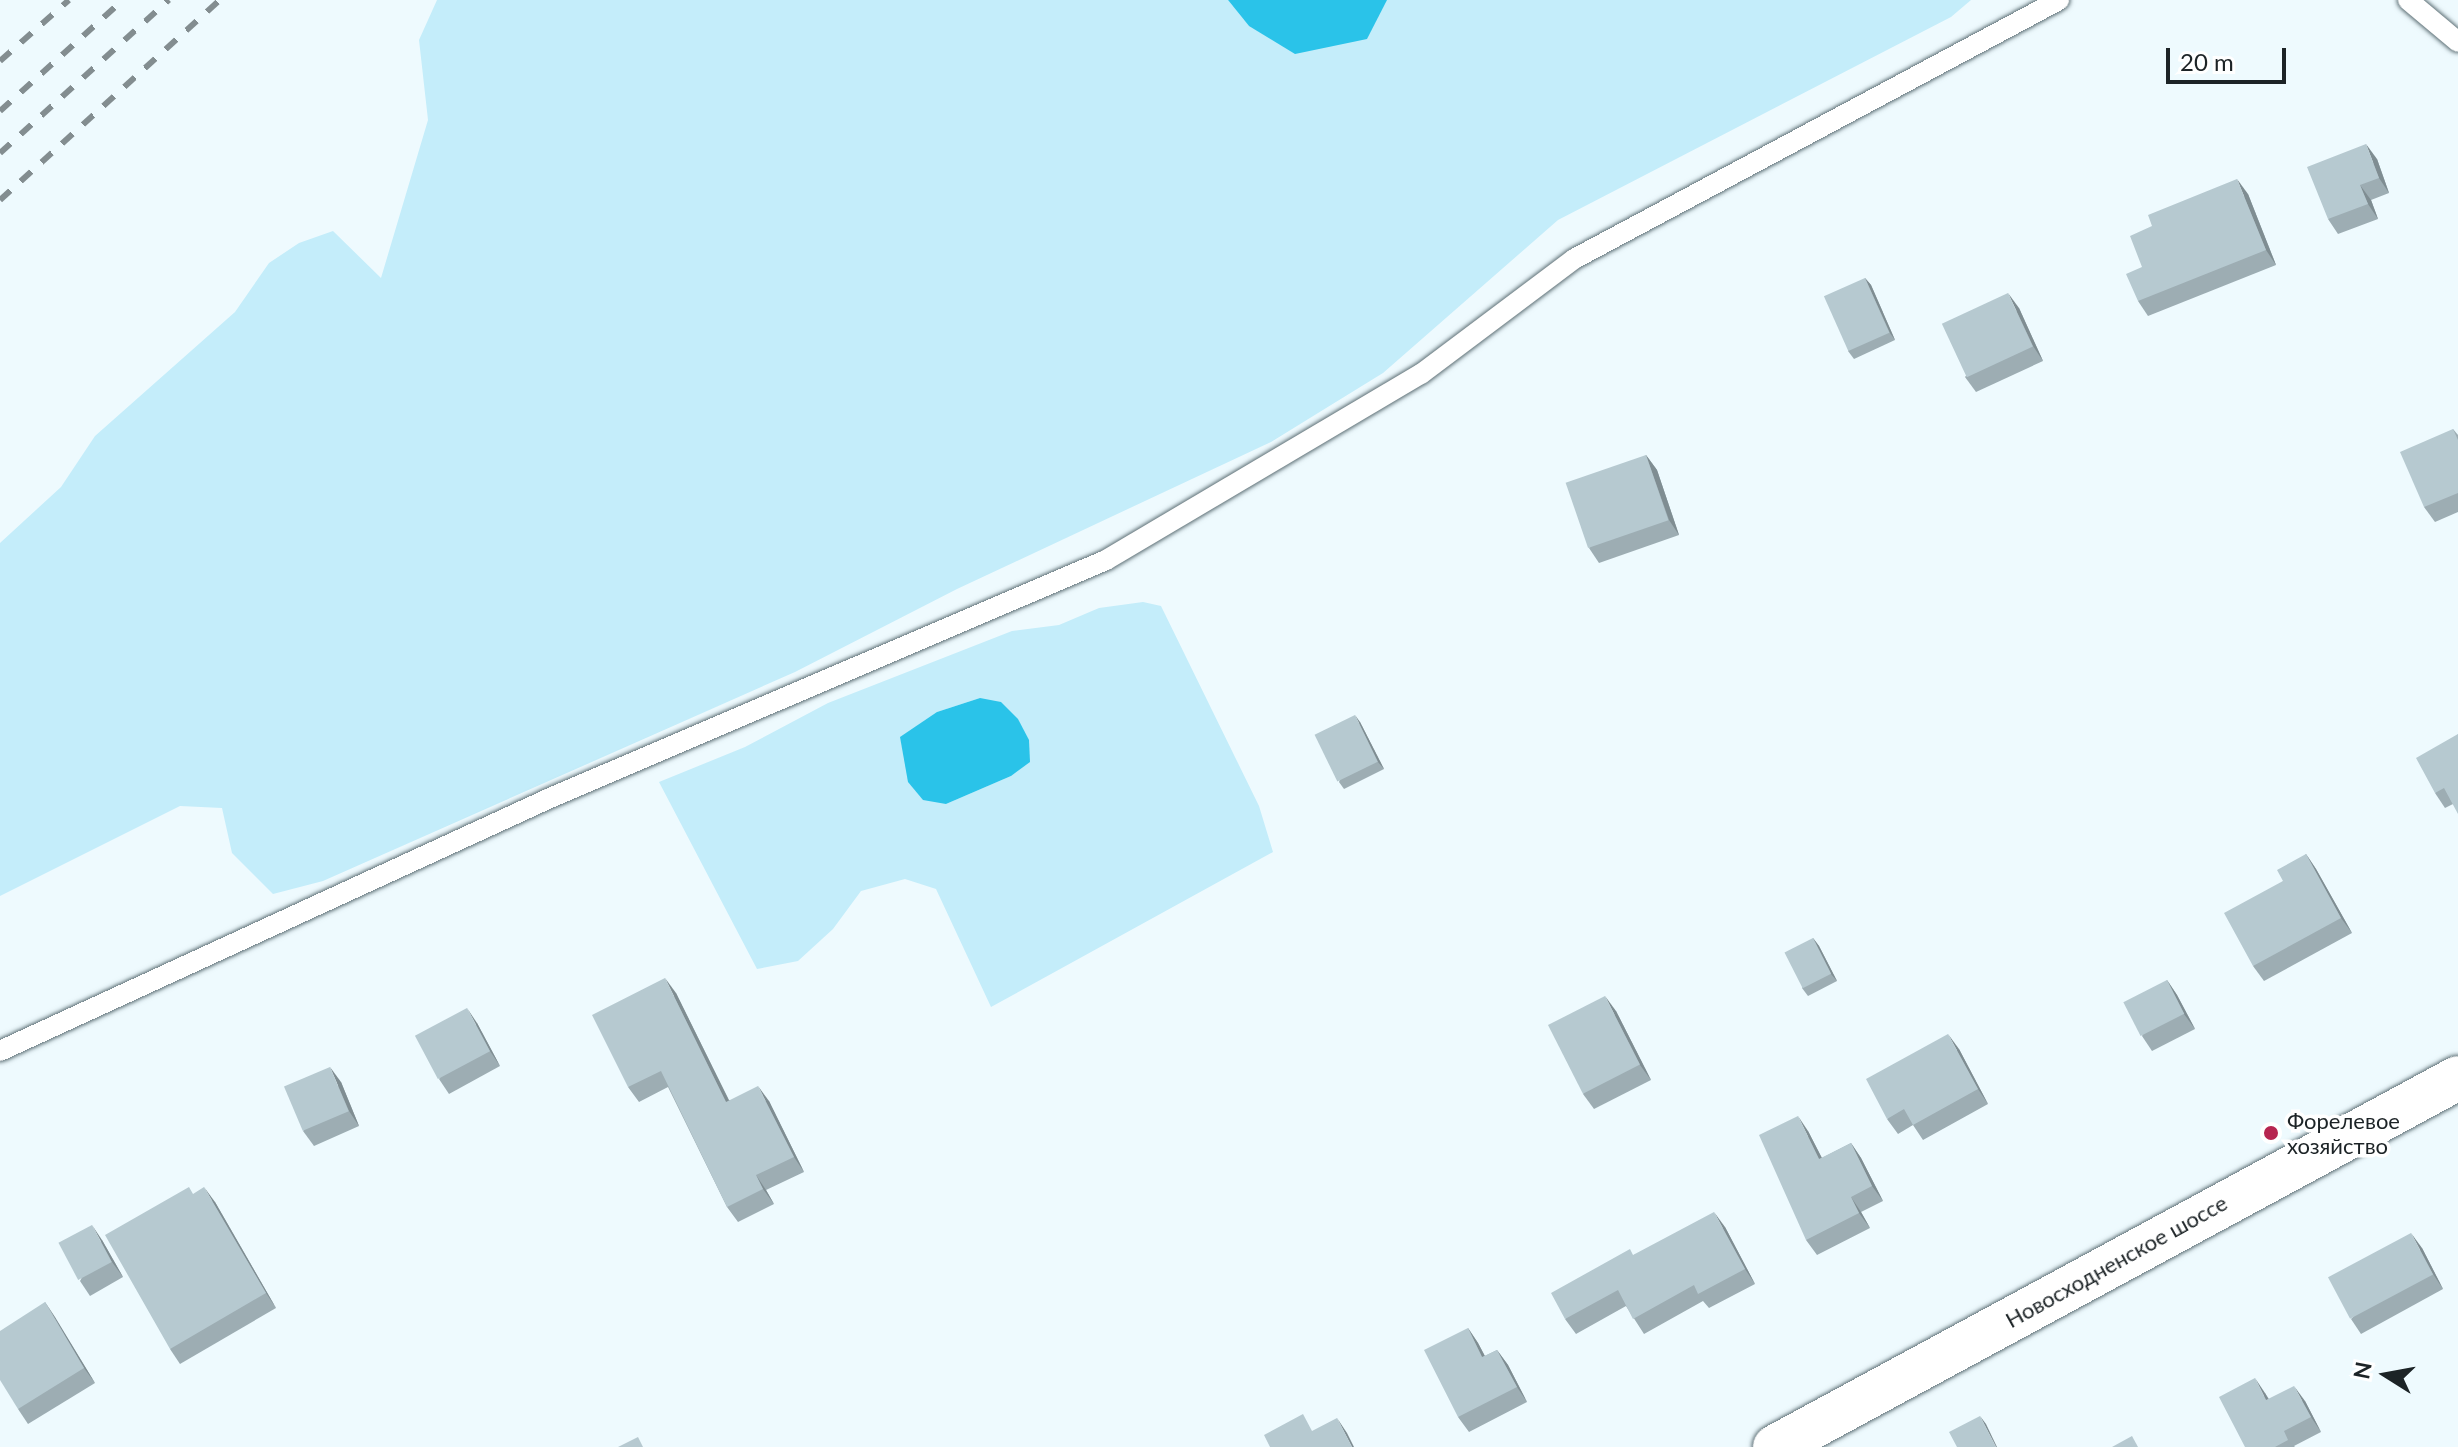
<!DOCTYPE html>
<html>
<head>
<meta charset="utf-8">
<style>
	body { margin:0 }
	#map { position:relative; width:2458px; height:1447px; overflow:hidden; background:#eefafe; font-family:Lato,sans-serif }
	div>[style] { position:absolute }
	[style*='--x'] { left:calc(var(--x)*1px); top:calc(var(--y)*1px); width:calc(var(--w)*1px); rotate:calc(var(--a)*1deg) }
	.green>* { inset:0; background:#c4edfa }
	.water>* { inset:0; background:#2ac3e9 }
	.roads { filter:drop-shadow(0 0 2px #5d6f75) drop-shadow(0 0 2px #5d6f75) }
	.lane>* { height:20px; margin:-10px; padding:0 10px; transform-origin:10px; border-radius:10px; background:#fff }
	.secondary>* { height:44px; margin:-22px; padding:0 22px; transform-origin:22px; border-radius:22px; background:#fff }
	.rail>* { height:6px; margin-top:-3px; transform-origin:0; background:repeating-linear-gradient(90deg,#838d90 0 14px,transparent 0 28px) }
	.wall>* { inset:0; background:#9dadb3 }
	.shaded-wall>* { inset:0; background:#7f8d92 }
	.building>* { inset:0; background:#b6c9d0; transform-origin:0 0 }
	.dots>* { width:22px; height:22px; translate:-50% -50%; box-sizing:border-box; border:4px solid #fff; border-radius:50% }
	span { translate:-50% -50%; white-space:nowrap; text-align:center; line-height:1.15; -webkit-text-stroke:7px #fff; paint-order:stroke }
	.poi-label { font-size:22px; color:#1c2326 }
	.left { translate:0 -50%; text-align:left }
	.street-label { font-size:22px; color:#1c2326 }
	.north { position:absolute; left:2346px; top:1335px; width:80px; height:80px; -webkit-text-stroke:6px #fff; paint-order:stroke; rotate:281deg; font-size:22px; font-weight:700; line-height:32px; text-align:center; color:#1c2326 }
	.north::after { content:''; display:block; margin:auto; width:28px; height:36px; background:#1c2326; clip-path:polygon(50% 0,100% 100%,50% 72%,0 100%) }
	.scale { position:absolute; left:2166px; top:48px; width:120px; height:36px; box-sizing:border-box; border:4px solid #1c2326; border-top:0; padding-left:10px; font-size:24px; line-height:28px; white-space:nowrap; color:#1c2326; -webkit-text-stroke:6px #fff; paint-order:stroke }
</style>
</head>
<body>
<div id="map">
	<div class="green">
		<div style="clip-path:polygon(437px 0,1228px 0,1249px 26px,1387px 0,1971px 0,1951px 17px,1558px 220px,1383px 373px,1271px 442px,957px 589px,795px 672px,323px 881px,273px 894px,232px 853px,222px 808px,180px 806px,0 896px,0 543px,61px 487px,95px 436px,235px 312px,269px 263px,299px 243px,333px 231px,381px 278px,428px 120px,419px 40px)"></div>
		<div style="clip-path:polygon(evenodd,1143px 602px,1161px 606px,1259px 806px,1273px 852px,991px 1007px,936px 889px,905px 879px,861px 891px,833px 929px,798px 961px,757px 969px,659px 782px,745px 747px,828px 703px,1012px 631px,1059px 625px,1099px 608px,1143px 602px,980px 698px,1011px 776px,946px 804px,937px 712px,980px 698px)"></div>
	</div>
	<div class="water">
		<div style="clip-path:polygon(1228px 0,1387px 0,1367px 39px,1295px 54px,1249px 26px)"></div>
		<div style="clip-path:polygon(980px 698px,1001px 702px,1018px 719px,1029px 740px,1030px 762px,1011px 776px,946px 804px,923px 800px,908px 782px,900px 737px,937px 712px)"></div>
	</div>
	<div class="roads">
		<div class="lane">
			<div style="--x:2408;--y:0;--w:65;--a:40"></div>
			<div style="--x:0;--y:1051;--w:605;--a:-24.7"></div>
			<div style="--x:550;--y:798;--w:605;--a:-23.17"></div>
			<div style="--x:1106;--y:560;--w:366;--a:-30.6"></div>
			<div style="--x:1421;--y:374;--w:191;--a:-36.9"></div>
			<div style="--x:1574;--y:259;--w:550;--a:-28.1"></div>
		</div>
		<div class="secondary">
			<div style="--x:1775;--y:1447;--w:776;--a:-28.38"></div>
		</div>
	</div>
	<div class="rail">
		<div style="--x:0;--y:61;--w:92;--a:-41.5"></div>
		<div style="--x:0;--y:111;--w:166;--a:-42.1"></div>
		<div style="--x:0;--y:153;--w:228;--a:-42.2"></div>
		<div style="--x:0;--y:200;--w:297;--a:-42.3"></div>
	</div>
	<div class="wall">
		<div style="clip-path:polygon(2377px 159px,2389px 193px,2371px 200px,2378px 219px,2338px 234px,2328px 219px)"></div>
		<div style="clip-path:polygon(2248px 194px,2276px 265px,2148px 316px,2138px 301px,2142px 267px)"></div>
		<div style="clip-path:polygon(1865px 278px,1871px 285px,1895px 340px,1854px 359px,1848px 351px)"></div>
		<div style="clip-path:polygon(2019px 308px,2043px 361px,1976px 392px,1965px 377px)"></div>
		<div style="clip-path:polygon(2453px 429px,2458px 435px,2458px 512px,2435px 522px,2424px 507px)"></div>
		<div style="clip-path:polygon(1646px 455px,1657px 470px,1679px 535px,1599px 563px,1589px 548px)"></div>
		<div style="clip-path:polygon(1360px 722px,1384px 769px,1344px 789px,1339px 782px)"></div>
		<div style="clip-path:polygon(2458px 734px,2453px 804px,2445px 808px,2435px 793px)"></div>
		<div style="clip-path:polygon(2306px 854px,2316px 869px,2352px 933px,2264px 981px,2253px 966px,2283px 881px)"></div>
		<div style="clip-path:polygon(1813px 938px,1819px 946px,1837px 981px,1808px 996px,1802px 988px)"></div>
		<div style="clip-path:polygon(2167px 980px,2177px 995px,2195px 1029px,2152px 1051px,2142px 1036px)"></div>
		<div style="clip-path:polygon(676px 993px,729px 1100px,769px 1101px,804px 1172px,766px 1190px,774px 1204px,738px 1222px,727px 1207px,668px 1087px,639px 1102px,628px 1087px)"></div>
		<div style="clip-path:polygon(1616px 1011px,1651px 1080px,1594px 1109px,1583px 1094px)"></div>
		<div style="clip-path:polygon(477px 1023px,500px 1066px,449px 1094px,439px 1079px)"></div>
		<div style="clip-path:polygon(1959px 1049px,1988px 1104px,1923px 1140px,1913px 1125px,1898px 1134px,1887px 1119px)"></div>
		<div style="clip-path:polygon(341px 1082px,359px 1126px,314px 1146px,303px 1131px)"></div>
		<div style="clip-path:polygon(1808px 1131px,1822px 1158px,1851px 1143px,1861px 1158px,1883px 1201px,1861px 1212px,1870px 1228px,1817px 1255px,1806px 1240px)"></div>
		<div style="clip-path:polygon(193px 1194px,215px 1202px,276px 1308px,180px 1364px,170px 1349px)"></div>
		<div style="clip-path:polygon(1725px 1227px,1755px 1284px,1709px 1308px,1703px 1301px,1644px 1334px,1626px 1306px,1576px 1334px,1565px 1319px,1634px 1255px)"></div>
		<div style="clip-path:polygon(102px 1240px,123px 1277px,90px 1296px,80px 1281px)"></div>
		<div style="clip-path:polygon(2422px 1248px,2443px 1289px,2361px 1334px,2351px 1319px)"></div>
		<div style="clip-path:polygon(45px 1302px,95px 1383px,28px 1424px,18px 1409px)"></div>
		<div style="clip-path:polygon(1468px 1328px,1478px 1343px,1485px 1356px,1497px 1350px,1508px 1365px,1527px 1402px,1469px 1432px,1458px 1417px)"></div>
		<div style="clip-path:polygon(2265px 1393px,2269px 1399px,2305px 1401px,2321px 1432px,2294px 1446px,2295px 1447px,2245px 1447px)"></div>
	</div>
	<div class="shaded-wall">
		<div style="clip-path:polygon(2366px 144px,2377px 159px,2389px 193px,2379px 178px)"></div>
		<div style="clip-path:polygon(2237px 179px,2248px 194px,2276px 265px,2266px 250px)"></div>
		<div style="clip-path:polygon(2360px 185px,2371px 200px,2378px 219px,2368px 204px)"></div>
		<div style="clip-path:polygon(1865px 278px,1871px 285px,1895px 340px,1890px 333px)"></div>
		<div style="clip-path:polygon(2008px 293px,2019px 308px,2043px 361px,2033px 346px)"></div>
		<div style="clip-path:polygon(1646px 455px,1657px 470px,1679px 535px,1669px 520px)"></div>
		<div style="clip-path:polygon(1355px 715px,1360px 722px,1384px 769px,1378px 762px)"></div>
		<div style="clip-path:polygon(2306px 854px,2316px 869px,2352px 933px,2341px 918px)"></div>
		<div style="clip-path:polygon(1813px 938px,1819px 946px,1837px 981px,1831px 974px)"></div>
		<div style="clip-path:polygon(665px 978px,676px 993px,737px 1117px,726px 1102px)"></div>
		<div style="clip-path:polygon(2167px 980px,2177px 995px,2195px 1029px,2184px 1014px)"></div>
		<div style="clip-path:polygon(1605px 996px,1616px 1011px,1651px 1080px,1640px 1065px)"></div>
		<div style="clip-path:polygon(467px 1008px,477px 1023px,500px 1066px,490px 1051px)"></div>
		<div style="clip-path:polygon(1948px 1034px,1959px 1049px,1988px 1104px,1978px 1089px)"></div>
		<div style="clip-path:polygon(330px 1067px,341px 1082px,359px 1126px,349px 1111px)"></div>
		<div style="clip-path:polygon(758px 1086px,769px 1101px,804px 1172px,794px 1157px)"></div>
		<div style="clip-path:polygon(1798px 1116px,1808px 1131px,1830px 1174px,1819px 1159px)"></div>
		<div style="clip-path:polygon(1851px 1143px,1861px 1158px,1883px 1201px,1872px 1186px)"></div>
		<div style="clip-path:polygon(756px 1175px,766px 1190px,774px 1204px,763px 1189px)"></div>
		<div style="clip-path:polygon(204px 1187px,215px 1202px,276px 1308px,266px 1293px)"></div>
		<div style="clip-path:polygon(1851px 1197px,1861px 1212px,1870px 1228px,1859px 1213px)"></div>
		<div style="clip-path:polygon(1714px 1212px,1725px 1227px,1755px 1284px,1745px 1269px)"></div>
		<div style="clip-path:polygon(92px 1225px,102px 1240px,123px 1277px,112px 1262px)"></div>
		<div style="clip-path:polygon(2411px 1233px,2422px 1248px,2443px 1289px,2433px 1274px)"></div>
		<div style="clip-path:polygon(45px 1302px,55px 1317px,95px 1383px,84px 1368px)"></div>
		<div style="clip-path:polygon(1468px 1328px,1478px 1343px,1493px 1372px,1482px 1357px)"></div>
		<div style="clip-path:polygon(1497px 1350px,1508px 1365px,1527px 1402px,1517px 1387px)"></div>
		<div style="clip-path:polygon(2255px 1378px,2265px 1393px,2277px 1415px,2266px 1400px)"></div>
		<div style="clip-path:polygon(2294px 1386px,2305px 1401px,2321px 1432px,2311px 1417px)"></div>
		<div style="clip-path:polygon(1980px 1416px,1986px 1424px,1997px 1447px,1996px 1447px)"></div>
		<div style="clip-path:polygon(1337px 1418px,1347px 1433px,1354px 1447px,1352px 1447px)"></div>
	</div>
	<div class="building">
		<div style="clip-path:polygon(2366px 144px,2379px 178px,2360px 185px,2368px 204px,2328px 219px,2307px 167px)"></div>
		<div style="clip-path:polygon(2237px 179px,2266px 250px,2138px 301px,2126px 274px,2142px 267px,2130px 236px,2152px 226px,2148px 215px)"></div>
		<div style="left:1865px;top:278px;width:60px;height:45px;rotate:66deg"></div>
		<div style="left:2008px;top:293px;width:59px;height:73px;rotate:65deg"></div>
		<div style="clip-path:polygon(2453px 429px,2458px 440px,2458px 493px,2424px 507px,2400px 452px)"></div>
		<div style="left:1646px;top:455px;width:69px;height:85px;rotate:71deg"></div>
		<div style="left:1355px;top:715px;width:52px;height:45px;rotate:64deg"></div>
		<div style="clip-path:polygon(2458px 734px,2458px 814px,2444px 788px,2435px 793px,2416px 758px)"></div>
		<div style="clip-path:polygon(2306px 854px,2341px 918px,2253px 966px,2224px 913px,2283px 881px,2277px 870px)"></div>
		<div style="left:1813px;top:938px;width:40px;height:32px;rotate:63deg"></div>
		<div style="clip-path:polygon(665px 978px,726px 1102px,758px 1086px,794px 1157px,756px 1175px,763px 1189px,727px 1207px,661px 1071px,628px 1087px,592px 1015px)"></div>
		<div style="left:2167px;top:980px;width:38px;height:49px;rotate:63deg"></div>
		<div style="left:1605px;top:996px;width:77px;height:64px;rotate:63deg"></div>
		<div style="left:467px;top:1008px;width:49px;height:59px;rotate:62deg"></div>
		<div style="clip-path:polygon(1948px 1034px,1978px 1089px,1913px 1125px,1904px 1109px,1887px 1119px,1866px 1079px)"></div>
		<div style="left:330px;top:1067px;width:48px;height:50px;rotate:67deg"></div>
		<div style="clip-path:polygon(1798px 1116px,1819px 1159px,1851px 1143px,1872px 1186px,1851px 1197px,1859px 1213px,1806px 1240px,1759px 1135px)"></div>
		<div style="clip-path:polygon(189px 1187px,193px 1194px,204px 1187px,266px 1293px,170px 1349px,105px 1235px)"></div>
		<div style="clip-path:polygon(1714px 1212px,1745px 1269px,1698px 1294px,1694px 1285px,1633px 1319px,1618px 1290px,1565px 1319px,1551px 1293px,1630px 1249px,1633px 1255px)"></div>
		<div style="left:92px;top:1225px;width:42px;height:38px;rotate:62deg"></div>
		<div style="left:2411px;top:1233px;width:47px;height:94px;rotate:62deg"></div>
		<div style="clip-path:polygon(45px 1302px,84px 1368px,18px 1409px,0 1380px,0 1331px)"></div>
		<div style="clip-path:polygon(1468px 1328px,1482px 1357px,1497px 1350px,1517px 1387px,1458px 1417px,1424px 1350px)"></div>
		<div style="clip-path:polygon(2255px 1378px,2266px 1400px,2294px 1386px,2311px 1417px,2284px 1431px,2288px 1440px,2275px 1447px,2245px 1447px,2219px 1397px)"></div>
		<div style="clip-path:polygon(1303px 1414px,1312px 1431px,1337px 1418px,1352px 1447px,1270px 1447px,1264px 1435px)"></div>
		<div style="clip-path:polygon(1980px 1416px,1996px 1447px,1957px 1447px,1949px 1432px)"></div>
		<div style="clip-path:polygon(2132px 1436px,2138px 1447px,2112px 1447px)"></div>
		<div style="clip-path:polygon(638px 1437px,643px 1447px,618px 1447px)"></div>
	</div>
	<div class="dots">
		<div style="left:2271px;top:1133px;background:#b62550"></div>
	</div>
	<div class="poi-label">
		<span class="left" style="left:2287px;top:1133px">Форелевое<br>хозяйство</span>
	</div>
	<div class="street-label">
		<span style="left:2116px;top:1261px;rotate:-29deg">Новосходненское шоссе</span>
	</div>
	<div class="north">N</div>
	<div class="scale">20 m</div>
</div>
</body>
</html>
